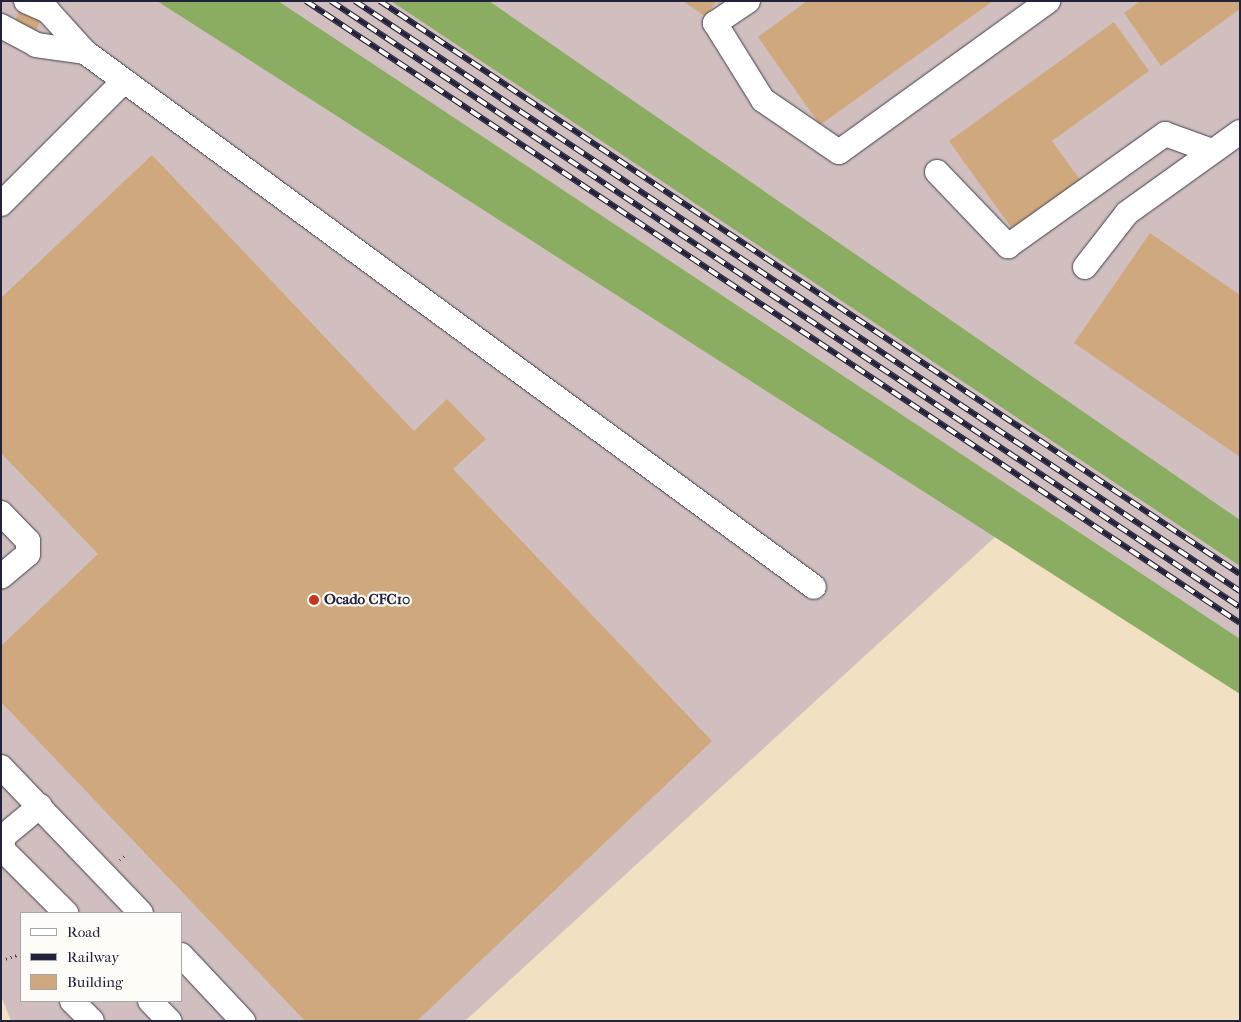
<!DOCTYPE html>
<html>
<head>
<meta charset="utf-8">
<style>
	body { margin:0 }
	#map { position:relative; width:1241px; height:1022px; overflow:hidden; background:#f1e0c2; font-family:"IM FELL French Canon",serif }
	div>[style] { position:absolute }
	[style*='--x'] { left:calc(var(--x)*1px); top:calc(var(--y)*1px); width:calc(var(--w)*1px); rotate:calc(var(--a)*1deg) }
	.industrial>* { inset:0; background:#d1bfbf }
	.forest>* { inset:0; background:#8bad62 }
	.building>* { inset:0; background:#cfa97d; transform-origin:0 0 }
	.path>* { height:3px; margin-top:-1.5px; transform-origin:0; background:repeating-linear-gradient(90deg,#413e4f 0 1px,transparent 0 5px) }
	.roads { filter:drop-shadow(0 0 1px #413e4f) drop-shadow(0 0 1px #413e4f) }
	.minor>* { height:24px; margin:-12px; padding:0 12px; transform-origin:12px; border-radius:12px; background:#fff }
	.rail>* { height:5.5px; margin-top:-2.75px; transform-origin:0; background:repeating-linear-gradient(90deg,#fdfcf7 0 11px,#22223b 0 22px); box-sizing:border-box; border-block:1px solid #22223b }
	.dots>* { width:14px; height:14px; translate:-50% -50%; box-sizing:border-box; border:2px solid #fdfcf7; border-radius:50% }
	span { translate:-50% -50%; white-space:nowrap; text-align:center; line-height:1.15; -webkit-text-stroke:4.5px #fdfcf7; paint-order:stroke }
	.poi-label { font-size:15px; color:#22223b; font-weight:700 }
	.left { translate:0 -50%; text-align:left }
	.frame { position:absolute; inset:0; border:2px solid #22223b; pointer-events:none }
	.legend { position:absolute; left:20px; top:912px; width:162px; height:90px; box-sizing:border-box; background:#fdfcf7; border:1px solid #a5a5ac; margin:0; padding:6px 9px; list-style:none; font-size:15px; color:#22223b }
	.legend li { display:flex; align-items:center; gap:10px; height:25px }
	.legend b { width:25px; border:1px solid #a5a5ac }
</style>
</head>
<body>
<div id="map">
	<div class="industrial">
		<div style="clip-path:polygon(evenodd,1px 1px,1240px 1px,1240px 685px,784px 390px,995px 537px,465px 1021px,11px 1021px,1px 996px,1px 1px,21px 913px,181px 913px,181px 1001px,21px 1001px,21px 913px)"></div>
	</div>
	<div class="forest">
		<div style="clip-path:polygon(157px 1px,278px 1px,1240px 639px,1240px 694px)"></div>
		<div style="clip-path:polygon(391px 1px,489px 1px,1240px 520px,1240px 566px)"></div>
	</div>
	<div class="building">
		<div style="clip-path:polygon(683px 1px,716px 1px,706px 17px)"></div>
		<div style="clip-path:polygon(807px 1px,993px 1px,820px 125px,758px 37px)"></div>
		<div style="clip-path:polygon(1140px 1px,1240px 1px,1240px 9px,1161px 66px,1124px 13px)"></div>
		<div style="left:20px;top:9px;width:23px;height:17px;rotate:23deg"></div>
		<div style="clip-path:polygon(1114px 22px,1149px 71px,1052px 141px,1086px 188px,1018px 237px,949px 141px)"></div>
		<div style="clip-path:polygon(152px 155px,414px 431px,447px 399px,486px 439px,453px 469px,712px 741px,417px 1021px,305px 1021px,1px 702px,1px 646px,98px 554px,1px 453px,1px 298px)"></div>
		<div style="clip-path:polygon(1150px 233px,1240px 295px,1240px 457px,1074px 343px)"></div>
	</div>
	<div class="path">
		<div style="--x:120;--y:860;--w:7;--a:-45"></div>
		<div style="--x:1;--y:960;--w:21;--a:-17"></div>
	</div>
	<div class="roads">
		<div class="minor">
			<div style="--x:748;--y:1;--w:40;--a:146"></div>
			<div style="--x:715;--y:23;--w:91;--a:58.1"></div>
			<div style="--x:763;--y:100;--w:92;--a:34.4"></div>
			<div style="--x:839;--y:152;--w:258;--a:-35.8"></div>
			<div style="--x:1;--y:26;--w:40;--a:28"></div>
			<div style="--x:36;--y:45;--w:49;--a:8.1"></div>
			<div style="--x:85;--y:52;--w:55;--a:-132.1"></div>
			<div style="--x:48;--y:11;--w:24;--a:-156"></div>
			<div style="--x:85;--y:52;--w:904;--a:36.27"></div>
			<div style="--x:937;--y:172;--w:103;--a:46.2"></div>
			<div style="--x:1008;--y:246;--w:193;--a:-35.5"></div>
			<div style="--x:1165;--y:134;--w:50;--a:19.9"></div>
			<div style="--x:1;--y:204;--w:174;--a:-45"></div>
			<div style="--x:1085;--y:267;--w:68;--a:-52.1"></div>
			<div style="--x:1127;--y:213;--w:139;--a:-35.6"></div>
			<div style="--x:1;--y:513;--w:39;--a:46"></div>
			<div style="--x:28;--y:541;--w:13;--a:90"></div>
			<div style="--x:28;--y:554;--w:35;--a:140"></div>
			<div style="--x:1;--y:767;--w:202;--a:46.2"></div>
			<div style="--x:40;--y:806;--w:47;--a:140.2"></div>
			<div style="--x:4;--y:836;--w:13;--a:99"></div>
			<div style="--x:2;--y:849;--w:91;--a:45"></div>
			<div style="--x:181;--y:955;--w:91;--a:46.8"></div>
			<div style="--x:72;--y:1001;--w:28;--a:45"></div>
			<div style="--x:150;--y:1001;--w:28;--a:46"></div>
		</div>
	</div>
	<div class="rail">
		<div style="--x:306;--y:1;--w:1122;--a:33.66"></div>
		<div style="--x:331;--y:1;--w:1092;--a:33.69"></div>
		<div style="--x:355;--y:1;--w:1064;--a:33.69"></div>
		<div style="--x:380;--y:1;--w:1033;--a:33.67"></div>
	</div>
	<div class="dots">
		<div style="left:314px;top:600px;background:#c8321e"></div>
	</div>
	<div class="poi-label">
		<span class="left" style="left:324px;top:600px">Ocado CFC10</span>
	</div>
	<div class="frame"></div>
	<ul class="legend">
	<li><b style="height:6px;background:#fff"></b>Road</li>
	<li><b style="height:6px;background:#22223b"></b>Railway</li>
	<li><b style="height:14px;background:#cfa97d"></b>Building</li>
	</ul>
</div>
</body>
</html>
